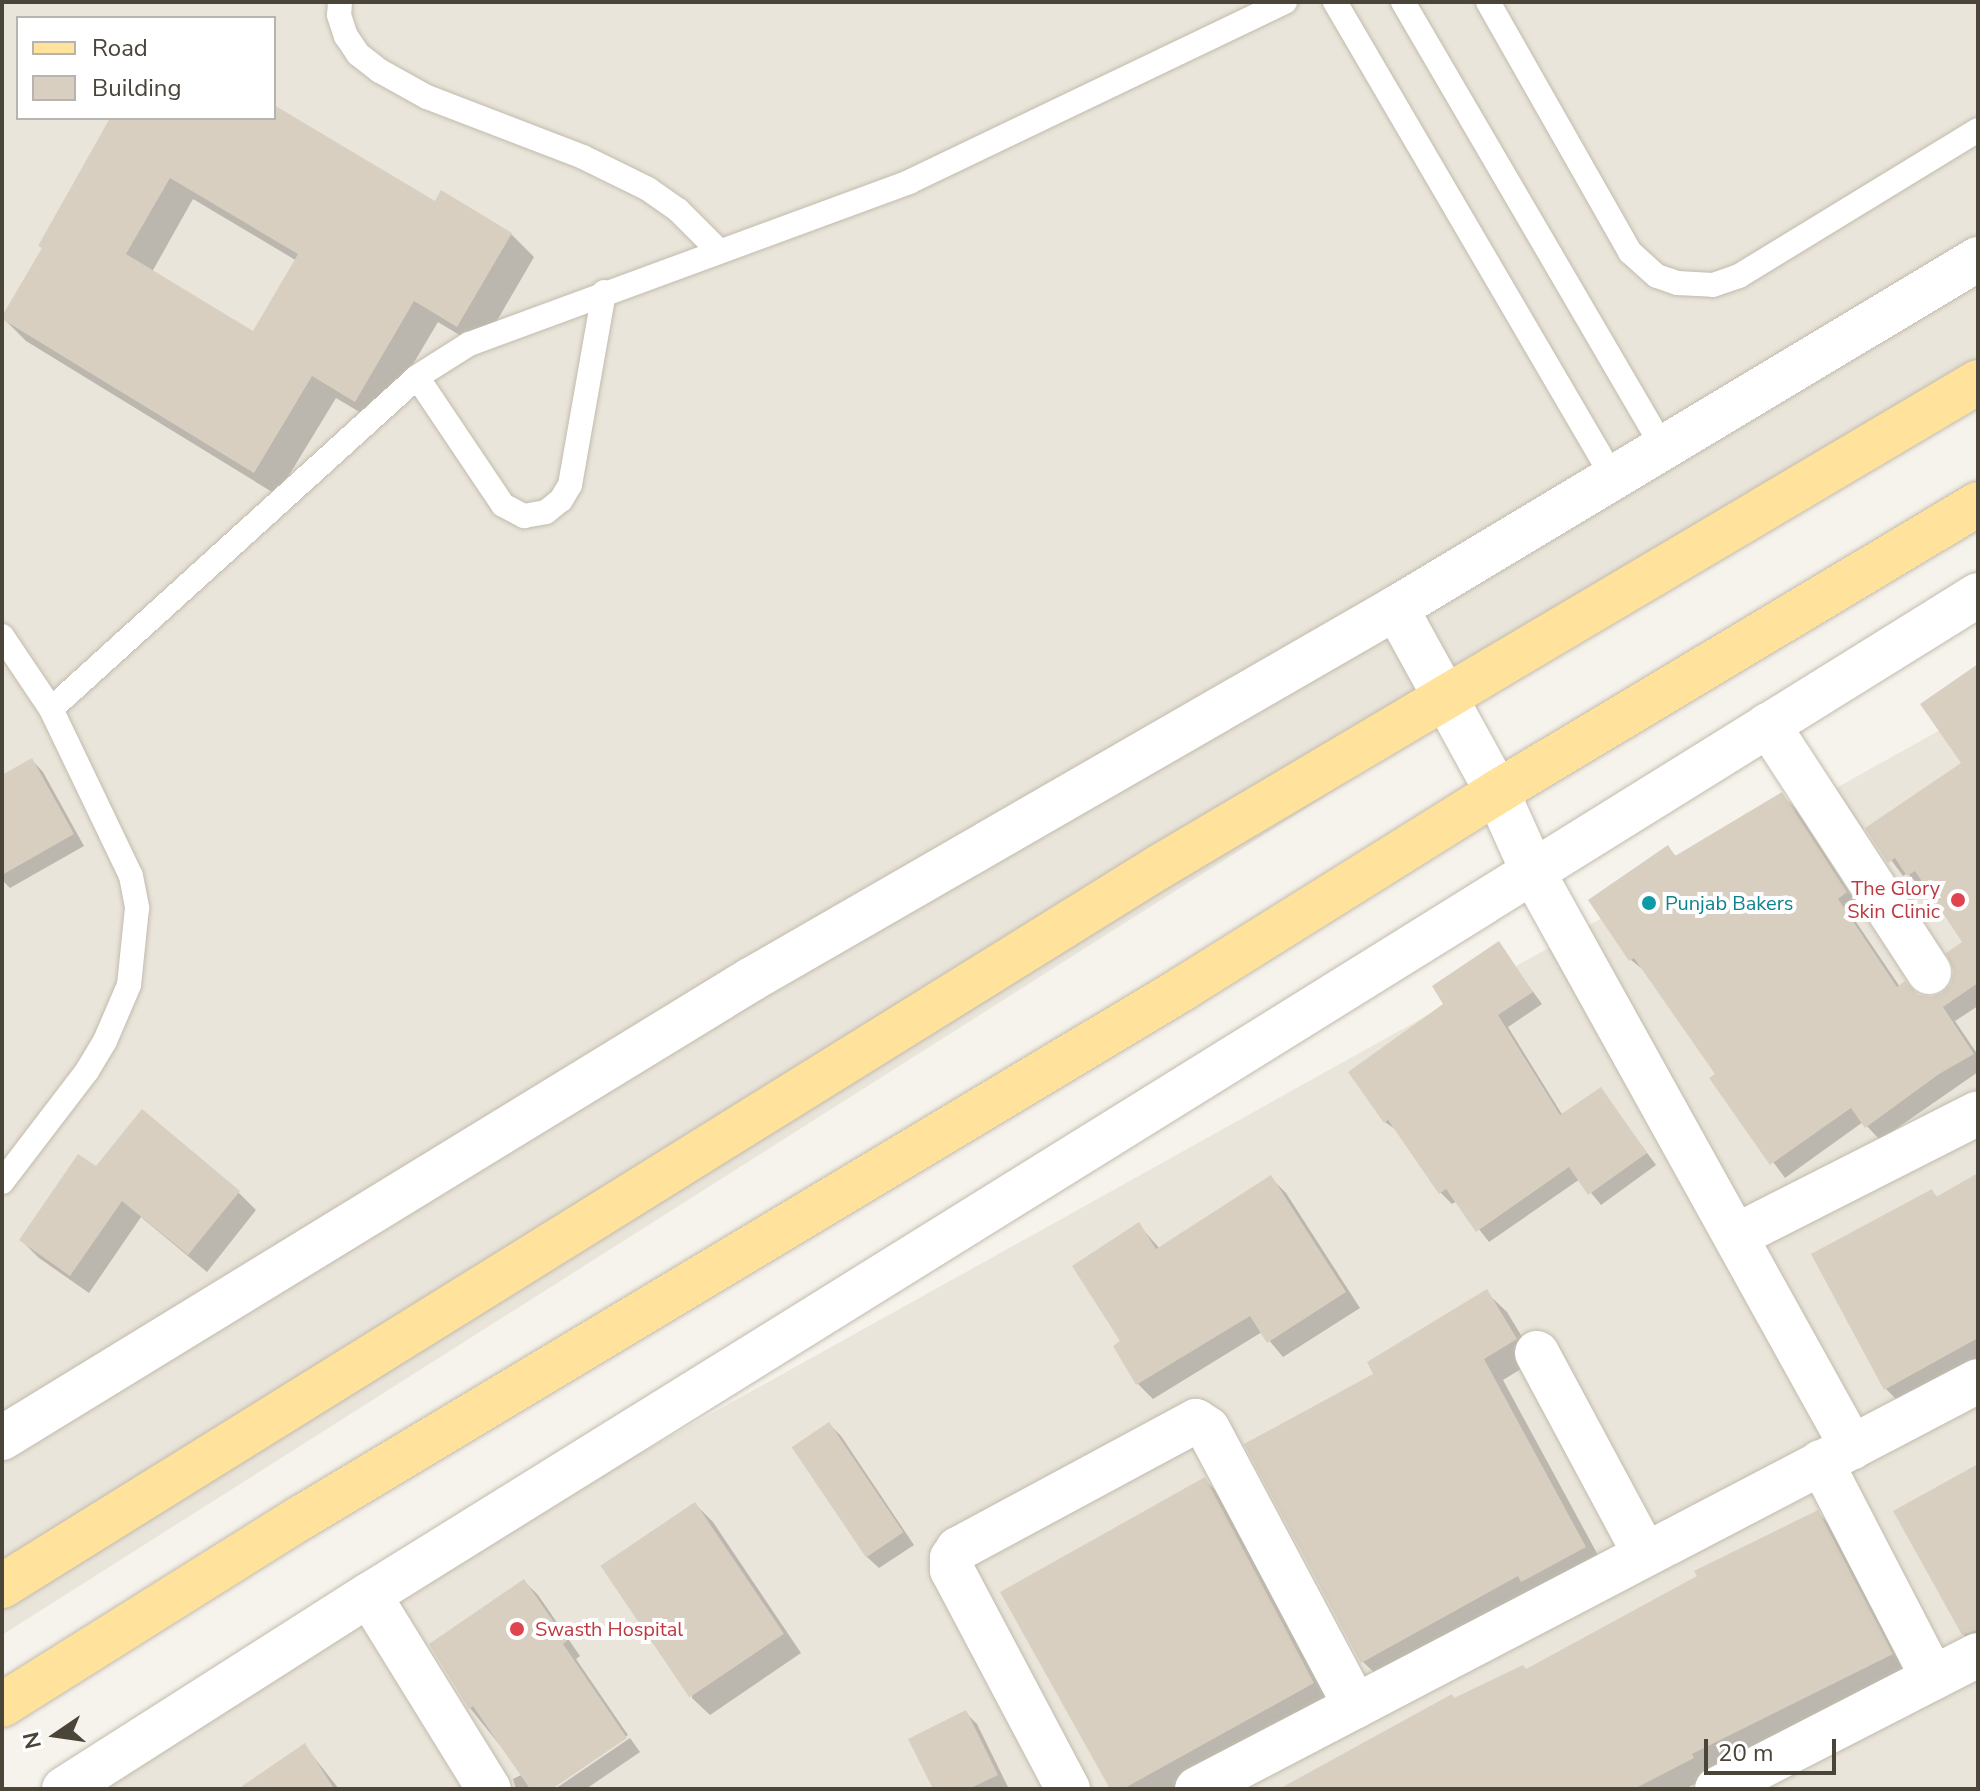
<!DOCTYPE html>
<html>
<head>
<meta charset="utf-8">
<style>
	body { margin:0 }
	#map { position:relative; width:1980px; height:1791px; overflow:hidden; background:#f6f3ec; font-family:"Nunito Sans",sans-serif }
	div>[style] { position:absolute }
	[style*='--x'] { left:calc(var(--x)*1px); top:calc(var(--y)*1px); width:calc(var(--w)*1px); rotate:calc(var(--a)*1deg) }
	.residential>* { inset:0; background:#eae5da }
	.shadow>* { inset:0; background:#0003 }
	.building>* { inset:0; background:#d8cfc1; transform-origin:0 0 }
	.roads { filter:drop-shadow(0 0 2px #c2bbae) drop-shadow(0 0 2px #c2bbae) }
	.service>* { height:24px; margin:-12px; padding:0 12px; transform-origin:12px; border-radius:12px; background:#fff }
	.minor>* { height:44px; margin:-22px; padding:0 22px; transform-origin:22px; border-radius:22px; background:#fff }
	.tertiary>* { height:44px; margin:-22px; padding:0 22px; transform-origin:22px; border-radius:22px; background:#fff }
	.primary>* { height:44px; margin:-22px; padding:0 22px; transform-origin:22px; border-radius:22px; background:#ffe39c }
	.dots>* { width:22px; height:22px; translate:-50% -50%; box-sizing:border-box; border:4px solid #fff; border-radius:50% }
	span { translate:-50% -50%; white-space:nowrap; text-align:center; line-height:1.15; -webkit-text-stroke:8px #fff; paint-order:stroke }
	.health-label { font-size:20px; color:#be3a42 }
	.right { translate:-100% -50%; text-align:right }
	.left { translate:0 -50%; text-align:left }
	.culture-label { font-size:20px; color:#0d838f }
	.frame { position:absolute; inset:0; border:4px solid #4b4439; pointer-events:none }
	.legend { position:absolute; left:16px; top:16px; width:260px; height:104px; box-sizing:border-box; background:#fff; border:2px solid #b7b4b0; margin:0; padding:10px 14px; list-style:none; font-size:24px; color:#4b4439 }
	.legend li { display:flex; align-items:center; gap:16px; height:40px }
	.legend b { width:40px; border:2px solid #b7b4b0 }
	.north { position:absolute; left:16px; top:1695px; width:80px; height:80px; -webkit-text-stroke:6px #fff; paint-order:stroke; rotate:257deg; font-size:22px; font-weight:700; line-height:32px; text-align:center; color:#4b4439 }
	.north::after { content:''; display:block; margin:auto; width:28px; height:36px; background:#4b4439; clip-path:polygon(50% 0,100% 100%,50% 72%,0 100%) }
	.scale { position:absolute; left:1704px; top:1739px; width:132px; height:36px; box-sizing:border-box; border:4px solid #4b4439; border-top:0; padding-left:10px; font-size:24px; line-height:28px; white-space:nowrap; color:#4b4439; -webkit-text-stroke:6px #fff; paint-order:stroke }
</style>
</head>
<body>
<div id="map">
	<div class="residential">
		<div style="clip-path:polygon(evenodd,2px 2px,1978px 2px,1978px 382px,2px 1635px,2px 2px,18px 18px,274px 18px,274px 118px,18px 118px,18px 18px)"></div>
		<div style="clip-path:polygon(1978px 709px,1978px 1789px,68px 1789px,371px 1603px)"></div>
	</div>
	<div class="shadow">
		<div style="clip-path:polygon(evenodd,274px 109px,436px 204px,511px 234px,534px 257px,481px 348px,438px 322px,378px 423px,336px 398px,277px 495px,26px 341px,3px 318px,44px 249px,112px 118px,274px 118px,274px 109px,193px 199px,297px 261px,254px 334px,152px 272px,193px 199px)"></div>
		<div style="clip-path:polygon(1978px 671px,1978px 1006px,1955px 1021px,1978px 1055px,1978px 1072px,1880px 1140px,1863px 1122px,1785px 1178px,1712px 1079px,1717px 1075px,1646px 972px,1631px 960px,1668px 848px,1677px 857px,1781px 794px,1795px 808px,1859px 907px,1850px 913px,1900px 987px,1918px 996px,1931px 999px,1943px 995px,1953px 985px,1965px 943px,1926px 886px,1922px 888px,1907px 873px,1903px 876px,1868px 829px,1964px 764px)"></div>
		<div style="clip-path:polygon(32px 760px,43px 772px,84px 846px,10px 888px,2px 880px,2px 777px)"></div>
		<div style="clip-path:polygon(1498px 944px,1542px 1004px,1508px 1027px,1563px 1116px,1600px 1089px,1656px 1165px,1601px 1205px,1580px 1179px,1489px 1242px,1457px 1201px,1452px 1204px,1441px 1193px,1399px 1132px,1385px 1122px,1446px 1004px)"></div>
		<div style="clip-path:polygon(96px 1168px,238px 1192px,256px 1210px,207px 1272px,141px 1217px,89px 1293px,39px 1258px,21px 1240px)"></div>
		<div style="clip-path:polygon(1978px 1175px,1978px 1366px,1903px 1406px,1885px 1388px,1931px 1191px,1938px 1198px)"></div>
		<div style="clip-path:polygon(1271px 1178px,1286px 1193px,1360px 1308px,1283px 1357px,1262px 1332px,1153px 1399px,1138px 1384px,1115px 1347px,1123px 1342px,1139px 1225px,1160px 1249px)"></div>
		<div style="clip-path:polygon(1486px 1292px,1507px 1312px,1536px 1360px,1503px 1380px,1605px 1568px,1384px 1682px,1363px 1662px,1376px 1375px)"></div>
		<div style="clip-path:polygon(829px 1424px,841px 1436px,914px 1545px,879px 1568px,867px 1557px)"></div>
		<div style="clip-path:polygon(1978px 1468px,1978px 1649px,1963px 1634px)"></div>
		<div style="clip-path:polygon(1205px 1480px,1228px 1503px,1336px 1707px,1189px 1789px,1113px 1789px)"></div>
		<div style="clip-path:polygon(695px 1504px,713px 1522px,801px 1653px,710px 1715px,692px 1698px)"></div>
		<div style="clip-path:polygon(1817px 1512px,1835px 1530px,1909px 1672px,1685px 1789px,1283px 1789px,1455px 1700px,1527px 1671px)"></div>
		<div style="clip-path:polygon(524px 1581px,538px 1595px,580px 1656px,576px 1659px,628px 1735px,548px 1789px,516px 1789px,513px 1779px,523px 1774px,470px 1708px)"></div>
		<div style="clip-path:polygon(965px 1712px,977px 1724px,1008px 1787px,935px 1789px)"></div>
		<div style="clip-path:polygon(630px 1738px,640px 1752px,586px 1789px,555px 1789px)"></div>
		<div style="clip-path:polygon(305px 1746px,339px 1789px,242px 1789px)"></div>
	</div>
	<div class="building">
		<div style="clip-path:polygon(evenodd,274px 105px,435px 201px,441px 190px,512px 233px,457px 327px,414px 301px,355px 402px,312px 376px,254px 473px,2px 319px,2px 316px,42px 248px,38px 246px,110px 118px,274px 118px,274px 105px,170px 178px,298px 254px,253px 331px,126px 254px,170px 178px)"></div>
		<div style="clip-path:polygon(1978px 664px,1978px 983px,1943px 1007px,1974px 1054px,1939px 1074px,1865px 1128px,1851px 1108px,1770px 1165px,1709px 1078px,1715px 1074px,1634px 958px,1629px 961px,1588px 900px,1668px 845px,1675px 856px,1782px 792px,1847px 892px,1838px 899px,1897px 987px,1905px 981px,1918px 995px,1931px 997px,1942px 993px,1951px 984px,1954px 971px,1946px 953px,1962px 942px,1915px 871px,1907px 876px,1895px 858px,1888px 863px,1865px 828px,1961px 763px,1920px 704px)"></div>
		<div style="clip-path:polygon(32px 758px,74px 834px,2px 875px,2px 775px)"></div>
		<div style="clip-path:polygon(1499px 941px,1533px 992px,1498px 1015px,1560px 1115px,1601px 1087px,1647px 1153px,1588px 1195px,1569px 1167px,1476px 1232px,1446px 1189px,1439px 1194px,1388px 1120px,1384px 1123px,1348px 1072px,1443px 1004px,1432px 986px)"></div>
		<div style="clip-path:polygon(142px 1109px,240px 1191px,188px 1255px,122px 1201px,70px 1276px,19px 1240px,78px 1154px,96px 1166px)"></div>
		<div style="clip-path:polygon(1978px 1173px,1978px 1338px,1884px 1390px,1811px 1254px,1932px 1189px,1936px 1197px)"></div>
		<div style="clip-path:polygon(1271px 1175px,1346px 1292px,1267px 1343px,1250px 1316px,1136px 1385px,1113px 1346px,1120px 1341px,1072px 1266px,1139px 1222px,1156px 1249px)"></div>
		<div style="clip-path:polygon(1487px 1289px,1517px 1339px,1484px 1359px,1586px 1547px,1521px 1582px,1518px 1576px,1361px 1663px,1244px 1444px,1373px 1374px,1367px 1362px)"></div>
		<div style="left:829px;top:1422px;width:133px;height:45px;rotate:56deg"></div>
		<div style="clip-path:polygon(1978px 1464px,1978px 1630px,1962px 1635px,1893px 1511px)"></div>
		<div style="clip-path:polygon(1205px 1477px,1314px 1683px,1123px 1789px,1110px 1789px,1000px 1592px)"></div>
		<div style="left:695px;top:1502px;width:159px;height:114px;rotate:56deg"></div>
		<div style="clip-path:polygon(1818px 1510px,1893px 1654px,1692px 1754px,1694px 1758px,1634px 1789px,1279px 1789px,1452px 1694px,1454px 1698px,1523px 1665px,1526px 1669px,1697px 1576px,1694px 1571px)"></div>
		<div style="clip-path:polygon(524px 1579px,567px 1641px,563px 1644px,627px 1738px,552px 1789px,530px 1789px,473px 1706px,469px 1709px,429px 1644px)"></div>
		<div style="clip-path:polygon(966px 1710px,998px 1775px,969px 1789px,933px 1789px,908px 1739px)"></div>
		<div style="clip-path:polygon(305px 1743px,334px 1789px,238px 1789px)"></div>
	</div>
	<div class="roads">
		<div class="service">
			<div style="--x:340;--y:2;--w:13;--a:94"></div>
			<div style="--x:339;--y:15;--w:22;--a:72"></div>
			<div style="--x:346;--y:36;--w:22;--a:56"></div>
			<div style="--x:358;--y:54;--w:28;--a:38"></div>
			<div style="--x:380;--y:71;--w:54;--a:29"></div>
			<div style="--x:427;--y:97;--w:167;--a:21"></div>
			<div style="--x:583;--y:157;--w:72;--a:26.2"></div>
			<div style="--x:648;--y:189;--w:37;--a:35"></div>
			<div style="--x:678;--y:210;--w:58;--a:45"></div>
			<div style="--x:1335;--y:2;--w:553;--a:59.68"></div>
			<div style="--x:1403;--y:2;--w:518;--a:59.72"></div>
			<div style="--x:1488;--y:2;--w:288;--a:60.4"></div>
			<div style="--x:1630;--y:252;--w:36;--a:42"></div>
			<div style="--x:1657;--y:276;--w:21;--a:19"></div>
			<div style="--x:1677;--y:283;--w:36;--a:3"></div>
			<div style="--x:1713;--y:285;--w:28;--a:-19"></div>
			<div style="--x:1739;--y:276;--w:280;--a:-31.4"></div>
			<div style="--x:417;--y:377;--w:154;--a:56.1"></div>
			<div style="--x:503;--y:505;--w:24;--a:28"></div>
			<div style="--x:524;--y:516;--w:22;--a:-10"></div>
			<div style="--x:546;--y:512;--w:19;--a:-39"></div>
			<div style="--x:561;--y:500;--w:17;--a:-59"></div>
			<div style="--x:570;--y:485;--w:196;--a:-80"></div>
			<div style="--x:2;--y:636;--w:88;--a:56.1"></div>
			<div style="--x:51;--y:709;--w:185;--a:64.4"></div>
			<div style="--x:131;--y:876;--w:33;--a:79"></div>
			<div style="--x:137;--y:908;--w:77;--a:95.9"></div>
			<div style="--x:129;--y:985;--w:61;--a:113.2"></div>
			<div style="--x:105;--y:1041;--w:35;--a:121"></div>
			<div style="--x:87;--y:1071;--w:140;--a:127.4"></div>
			<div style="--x:51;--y:709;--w:494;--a:-42.2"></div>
			<div style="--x:417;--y:377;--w:62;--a:-32.4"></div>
			<div style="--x:469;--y:344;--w:469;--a:-20.2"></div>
			<div style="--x:909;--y:182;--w:417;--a:-25.6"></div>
		</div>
		<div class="minor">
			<div style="--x:1396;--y:608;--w:210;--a:61.2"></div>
			<div style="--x:1497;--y:792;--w:88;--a:65.8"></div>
			<div style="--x:1533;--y:872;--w:658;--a:60.98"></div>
			<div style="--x:1768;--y:725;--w:295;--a:56.9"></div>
			<div style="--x:1736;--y:1236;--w:271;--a:-26.9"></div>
			<div style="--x:1537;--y:1353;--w:228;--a:61.8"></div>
			<div style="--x:1821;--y:1462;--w:243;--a:62.6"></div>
			<div style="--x:369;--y:1595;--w:228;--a:58.3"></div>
			<div style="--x:1068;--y:1789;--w:248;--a:-117.9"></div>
			<div style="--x:952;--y:1570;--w:12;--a:-90"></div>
			<div style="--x:952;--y:1558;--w:11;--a:-56"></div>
			<div style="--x:958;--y:1549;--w:270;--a:-28.3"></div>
			<div style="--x:1196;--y:1421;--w:14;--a:34"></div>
			<div style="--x:1208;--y:1429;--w:314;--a:62"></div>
			<div style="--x:1197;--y:1789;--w:881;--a:-27.58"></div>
			<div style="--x:1717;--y:1789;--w:293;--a:-27.2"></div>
		</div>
		<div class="tertiary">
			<div style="--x:2;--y:1438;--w:879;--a:-31.47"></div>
			<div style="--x:752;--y:979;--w:743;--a:-29.95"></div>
			<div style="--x:1396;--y:608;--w:679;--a:-30.95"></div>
			<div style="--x:64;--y:1789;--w:361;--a:-32.5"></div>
			<div style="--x:369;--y:1595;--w:1894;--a:-31.86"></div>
		</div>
		<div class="primary">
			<div style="--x:2;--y:1586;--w:1362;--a:-31.86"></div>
			<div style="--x:1159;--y:867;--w:952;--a:-30.63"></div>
			<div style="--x:2;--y:1705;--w:354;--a:-32.1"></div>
			<div style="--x:302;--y:1517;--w:1026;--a:-30.96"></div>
			<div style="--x:1182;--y:989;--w:372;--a:-32"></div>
			<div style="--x:1497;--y:792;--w:561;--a:-30.91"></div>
		</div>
	</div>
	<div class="dots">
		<div style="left:1958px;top:900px;background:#e0444e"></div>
		<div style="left:1649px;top:903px;background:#0f9aa8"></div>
		<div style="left:517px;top:1629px;background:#e0444e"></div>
	</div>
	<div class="health-label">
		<span class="right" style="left:1940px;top:900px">The Glory<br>Skin Clinic</span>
		<span class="left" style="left:535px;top:1629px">Swasth Hospital</span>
	</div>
	<div class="culture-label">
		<span class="left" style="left:1665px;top:903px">Punjab Bakers</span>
	</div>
	<div class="frame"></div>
	<ul class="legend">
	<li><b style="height:10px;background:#ffe39c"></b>Road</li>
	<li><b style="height:22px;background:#d8cfc1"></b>Building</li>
	</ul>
	<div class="north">N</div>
	<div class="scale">20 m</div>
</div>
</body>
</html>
